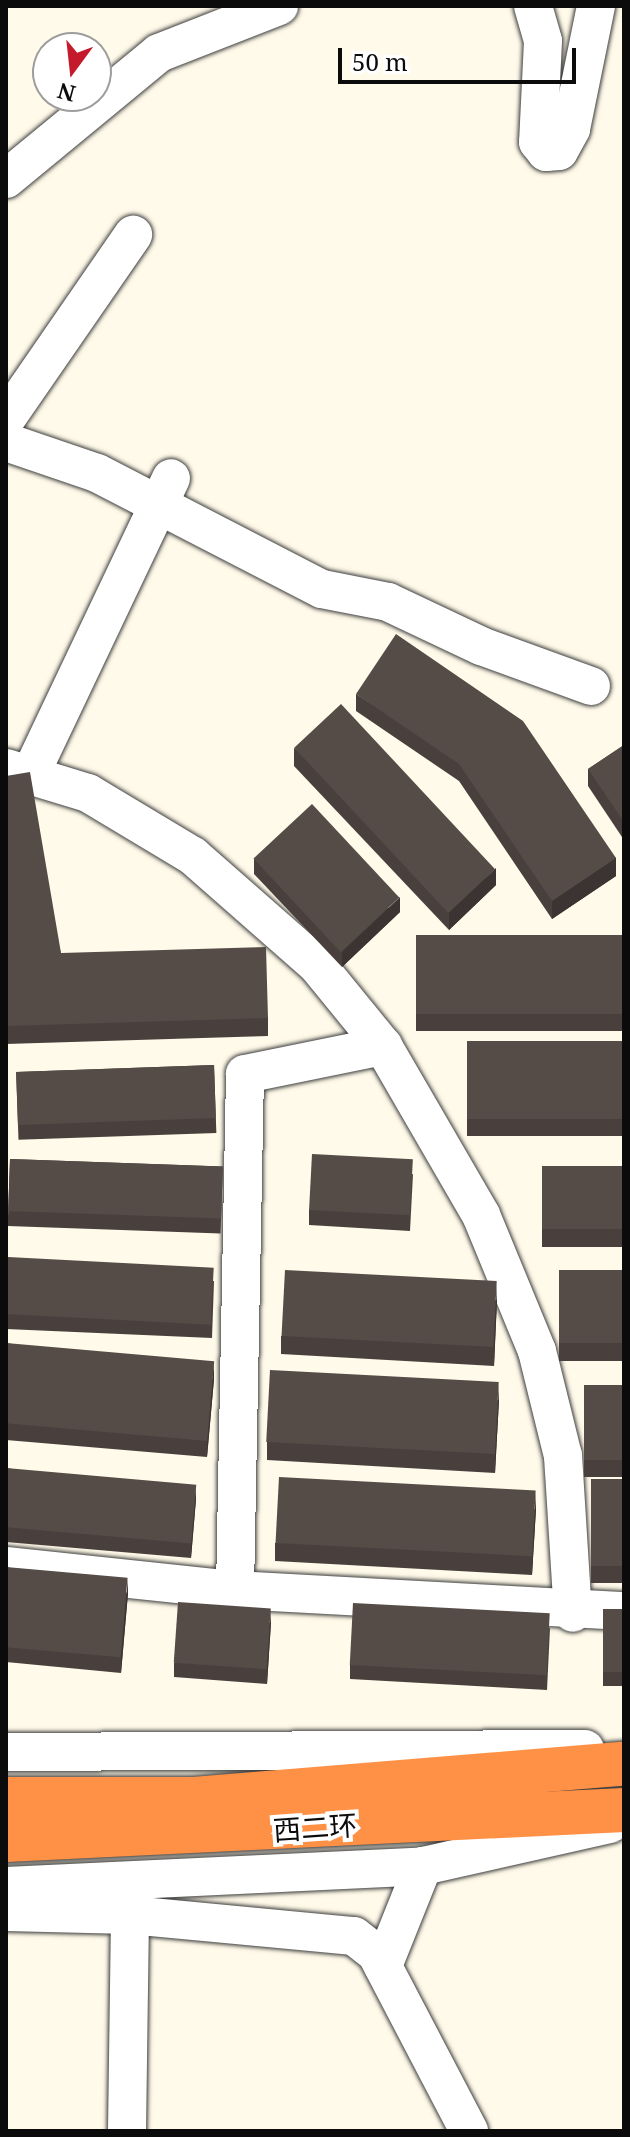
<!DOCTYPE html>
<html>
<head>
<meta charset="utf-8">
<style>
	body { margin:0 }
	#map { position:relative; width:630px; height:2137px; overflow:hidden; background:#fffae9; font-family:"Noto Serif","Noto Sans SC",serif }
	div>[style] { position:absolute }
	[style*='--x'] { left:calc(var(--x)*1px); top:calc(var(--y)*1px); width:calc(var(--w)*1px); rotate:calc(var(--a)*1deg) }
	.roads { filter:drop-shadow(0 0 2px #3e3e3e) drop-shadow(0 0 2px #3e3e3e) }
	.minor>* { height:38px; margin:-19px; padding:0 19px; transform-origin:19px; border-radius:19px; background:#fff }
	.highway>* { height:44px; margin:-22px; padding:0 22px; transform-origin:22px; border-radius:22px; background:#ff9147 }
	.wall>* { inset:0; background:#49403d; transform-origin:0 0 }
	.shaded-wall>* { inset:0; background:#3c3432 }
	.building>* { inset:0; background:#554b47; transform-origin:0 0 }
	span { translate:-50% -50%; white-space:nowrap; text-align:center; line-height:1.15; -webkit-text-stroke:8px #fff; paint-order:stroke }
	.street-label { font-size:28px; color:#0b0b0b }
	.frame { position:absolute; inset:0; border:8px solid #0b0b0b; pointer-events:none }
	.north { position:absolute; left:32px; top:32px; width:80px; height:80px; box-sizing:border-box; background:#fff; border:2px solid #9d9d9d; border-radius:50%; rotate:195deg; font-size:22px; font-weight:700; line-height:32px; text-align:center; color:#0b0b0b }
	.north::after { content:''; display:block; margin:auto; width:28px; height:36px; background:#c41a2b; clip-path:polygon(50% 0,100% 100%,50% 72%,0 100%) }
	.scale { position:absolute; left:338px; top:48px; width:238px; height:36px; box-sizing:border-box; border:4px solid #0b0b0b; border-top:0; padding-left:10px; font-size:24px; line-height:28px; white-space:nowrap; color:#0b0b0b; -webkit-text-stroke:6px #fff; paint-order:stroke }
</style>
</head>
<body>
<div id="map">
	<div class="roads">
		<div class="minor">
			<div style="--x:533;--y:6;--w:36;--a:74"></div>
			<div style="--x:543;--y:41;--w:101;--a:92.8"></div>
			<div style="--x:538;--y:142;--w:13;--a:51"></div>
			<div style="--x:546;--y:152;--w:13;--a:-4"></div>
			<div style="--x:559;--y:151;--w:25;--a:-61"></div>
			<div style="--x:571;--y:129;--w:126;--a:-78.5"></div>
			<div style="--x:6;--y:179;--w:198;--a:-39.5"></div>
			<div style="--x:159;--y:53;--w:129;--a:-21.4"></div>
			<div style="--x:6;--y:419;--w:224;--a:-55.4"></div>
			<div style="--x:6;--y:442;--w:96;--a:18.8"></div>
			<div style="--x:97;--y:473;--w:253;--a:27.3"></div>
			<div style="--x:322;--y:589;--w:67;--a:11.1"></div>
			<div style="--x:388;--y:602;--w:103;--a:25.3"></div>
			<div style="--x:481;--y:646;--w:117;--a:20"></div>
			<div style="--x:6;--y:768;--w:86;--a:17"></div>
			<div style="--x:88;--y:793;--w:122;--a:31"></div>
			<div style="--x:193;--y:856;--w:165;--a:41.3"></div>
			<div style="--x:317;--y:965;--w:104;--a:50.8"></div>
			<div style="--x:383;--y:1046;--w:195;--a:59.9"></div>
			<div style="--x:481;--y:1215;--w:147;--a:67.6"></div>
			<div style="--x:537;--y:1351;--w:108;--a:76.1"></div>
			<div style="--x:563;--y:1456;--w:157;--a:86.4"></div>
			<div style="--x:32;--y:771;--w:324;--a:-64.6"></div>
			<div style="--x:6;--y:1566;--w:230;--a:6"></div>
			<div style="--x:235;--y:1590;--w:390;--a:3.1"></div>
			<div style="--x:235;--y:1590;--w:516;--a:-88.89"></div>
			<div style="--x:245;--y:1074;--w:141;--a:-11.5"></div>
			<div style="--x:6;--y:1752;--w:579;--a:-0.3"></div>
			<div style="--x:6;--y:1886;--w:417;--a:-2.7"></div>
			<div style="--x:423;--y:1866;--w:192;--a:-12.7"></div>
			<div style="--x:6;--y:1912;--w:124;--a:1.4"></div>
			<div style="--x:130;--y:1915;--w:225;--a:5.4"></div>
			<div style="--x:354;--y:1936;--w:28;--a:38"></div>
			<div style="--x:376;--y:1953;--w:201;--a:62.4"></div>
			<div style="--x:383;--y:1966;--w:108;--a:-68.2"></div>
			<div style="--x:127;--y:2131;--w:216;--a:-89.2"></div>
		</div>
		<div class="highway">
			<div style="--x:6;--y:1799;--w:188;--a:0"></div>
			<div style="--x:194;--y:1799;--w:431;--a:-4.7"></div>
			<div style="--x:6;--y:1840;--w:619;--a:-2.78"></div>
		</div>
	</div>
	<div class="wall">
		<div style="clip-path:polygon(356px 694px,616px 858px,616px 876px,552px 919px,459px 781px,356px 711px)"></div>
		<div style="clip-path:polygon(624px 745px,624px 840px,588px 786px,588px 769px)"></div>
		<div style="clip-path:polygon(294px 748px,496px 885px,449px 930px,294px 766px)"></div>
		<div style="clip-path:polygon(6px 776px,61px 953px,268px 1018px,268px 1036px,6px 1044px)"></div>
		<div style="clip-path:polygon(254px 859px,400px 912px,342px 967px,254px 874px)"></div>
		<div style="left:624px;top:935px;width:96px;height:208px;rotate:90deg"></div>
		<div style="left:624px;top:1041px;width:95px;height:157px;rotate:90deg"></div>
		<div style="left:214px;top:1065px;width:68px;height:198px;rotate:88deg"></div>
		<div style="left:10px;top:1159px;width:213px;height:67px;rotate:2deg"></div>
		<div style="left:624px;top:1166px;width:81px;height:82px;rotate:90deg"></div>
		<div style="clip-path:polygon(413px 1174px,410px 1231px,309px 1225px,309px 1210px)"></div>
		<div style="left:624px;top:1270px;width:91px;height:65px;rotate:90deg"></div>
		<div style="clip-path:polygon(214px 1281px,212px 1338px,6px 1329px,6px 1300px)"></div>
		<div style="clip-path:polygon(497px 1300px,494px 1366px,281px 1354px,281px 1336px)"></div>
		<div style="clip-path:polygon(6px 1343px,214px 1379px,207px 1457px,6px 1440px)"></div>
		<div style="left:624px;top:1385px;width:92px;height:40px;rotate:90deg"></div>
		<div style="clip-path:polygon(499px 1400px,495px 1473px,267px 1460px,267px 1442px)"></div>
		<div style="clip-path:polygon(6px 1468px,196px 1499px,191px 1558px,6px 1542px)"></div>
		<div style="left:624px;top:1479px;width:104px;height:33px;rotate:90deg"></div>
		<div style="clip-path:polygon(536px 1509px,532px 1575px,275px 1561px,275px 1543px)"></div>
		<div style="clip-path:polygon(6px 1567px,128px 1593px,121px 1673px,6px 1662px)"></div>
		<div style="left:603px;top:1609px;width:21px;height:77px"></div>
		<div style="clip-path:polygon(271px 1622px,267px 1684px,174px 1677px,174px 1663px)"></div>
		<div style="clip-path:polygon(550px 1628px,547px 1690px,350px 1679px,350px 1665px)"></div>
	</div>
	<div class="shaded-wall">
		<div style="clip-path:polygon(616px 858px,616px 876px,552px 919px,552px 901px)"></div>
		<div style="clip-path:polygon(496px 868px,496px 885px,449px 930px,449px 912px)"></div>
		<div style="clip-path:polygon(400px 897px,400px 912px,342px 967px,342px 952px)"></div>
		<div style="clip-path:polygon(497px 1282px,497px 1300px,494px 1366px,494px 1348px)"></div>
		<div style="clip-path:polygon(214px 1361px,214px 1379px,207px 1457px,207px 1440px)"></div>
		<div style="clip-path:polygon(499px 1383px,499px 1400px,495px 1473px,495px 1455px)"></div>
		<div style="clip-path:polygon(196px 1485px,196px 1499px,191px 1558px,191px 1543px)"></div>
		<div style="clip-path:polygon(536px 1492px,536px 1509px,532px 1575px,532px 1558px)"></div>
		<div style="clip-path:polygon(128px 1578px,128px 1593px,121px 1673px,121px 1658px)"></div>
		<div style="clip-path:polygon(271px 1608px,271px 1622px,267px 1684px,267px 1669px)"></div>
	</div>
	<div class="building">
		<div style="clip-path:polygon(396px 634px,523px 721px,616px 858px,552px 901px,459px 764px,356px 694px)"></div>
		<div style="left:341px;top:704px;width:226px;height:64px;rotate:47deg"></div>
		<div style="clip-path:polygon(624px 745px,624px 822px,588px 769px)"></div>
		<div style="clip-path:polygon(30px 772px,61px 953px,266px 947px,268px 1018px,6px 1026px,6px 776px)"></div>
		<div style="left:312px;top:804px;width:128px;height:80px;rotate:47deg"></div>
		<div style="left:624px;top:935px;width:79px;height:208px;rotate:90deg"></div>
		<div style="left:624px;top:1041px;width:78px;height:157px;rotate:90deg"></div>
		<div style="left:214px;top:1065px;width:53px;height:198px;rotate:88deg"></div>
		<div style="left:312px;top:1154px;width:101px;height:56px;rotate:3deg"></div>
		<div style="left:10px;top:1159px;width:213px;height:52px;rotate:2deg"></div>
		<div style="left:624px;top:1166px;width:63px;height:82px;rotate:90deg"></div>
		<div style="left:8px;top:1257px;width:206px;height:57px;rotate:3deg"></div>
		<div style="left:285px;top:1270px;width:212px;height:66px;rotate:3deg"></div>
		<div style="left:624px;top:1270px;width:73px;height:65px;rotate:90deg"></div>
		<div style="left:6px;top:1343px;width:209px;height:80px;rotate:5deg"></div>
		<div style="left:270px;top:1370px;width:229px;height:72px;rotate:3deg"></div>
		<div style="left:624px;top:1385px;width:75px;height:40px;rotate:90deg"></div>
		<div style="left:6px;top:1468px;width:191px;height:59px;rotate:5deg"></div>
		<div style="left:279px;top:1477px;width:257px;height:66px;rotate:3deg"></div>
		<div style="left:624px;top:1479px;width:87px;height:33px;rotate:90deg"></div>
		<div style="left:6px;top:1567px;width:122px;height:80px;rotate:5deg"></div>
		<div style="left:178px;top:1602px;width:93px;height:61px;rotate:4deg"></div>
		<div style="left:353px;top:1603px;width:197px;height:62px;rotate:3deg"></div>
		<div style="left:603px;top:1609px;width:21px;height:63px"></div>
	</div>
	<div class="street-label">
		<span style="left:315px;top:1827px;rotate:-4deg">西二环</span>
	</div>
	<div class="frame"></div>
	<div class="north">N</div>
	<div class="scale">50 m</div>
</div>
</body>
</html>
